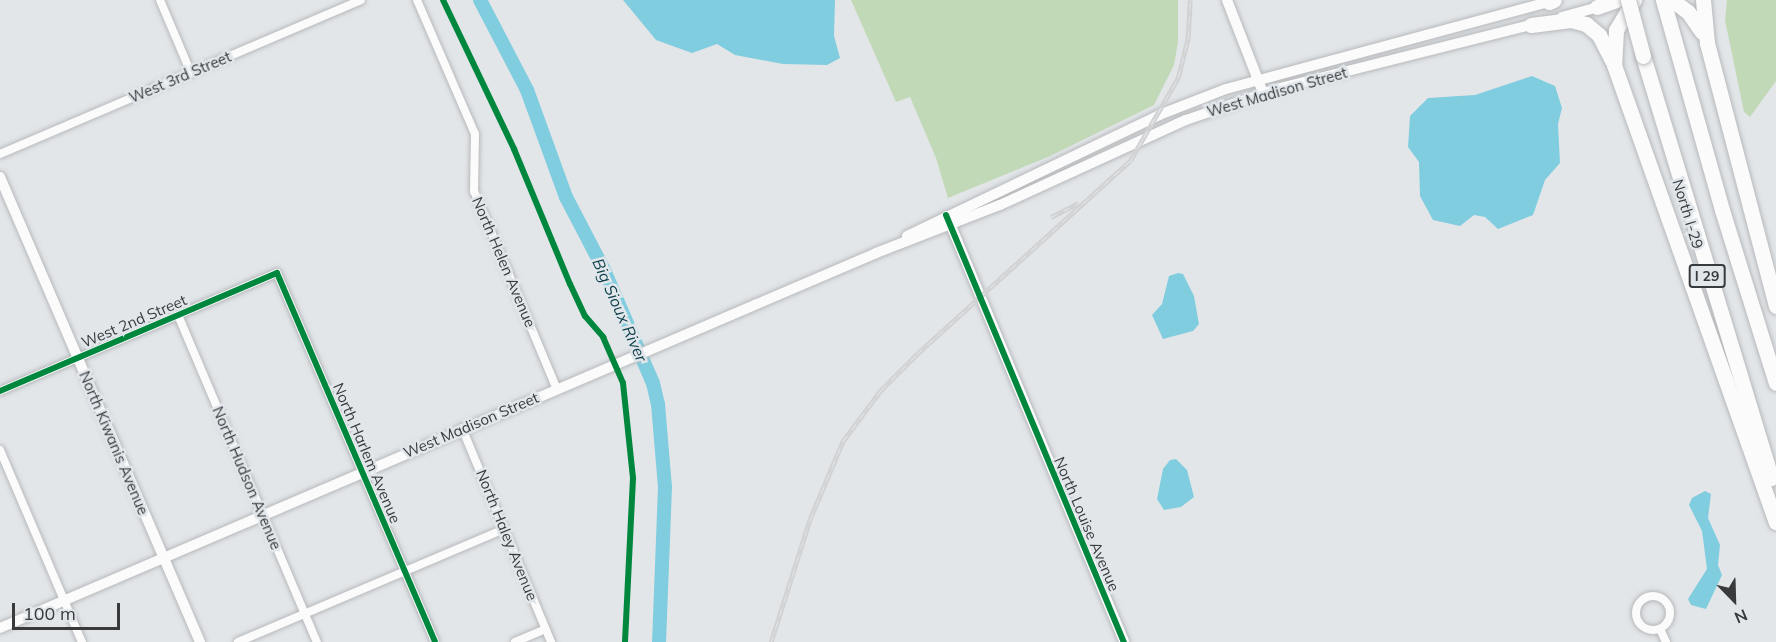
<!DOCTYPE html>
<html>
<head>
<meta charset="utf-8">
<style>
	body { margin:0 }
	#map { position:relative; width:1776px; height:642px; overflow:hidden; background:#e3e6e9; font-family:Mulish,sans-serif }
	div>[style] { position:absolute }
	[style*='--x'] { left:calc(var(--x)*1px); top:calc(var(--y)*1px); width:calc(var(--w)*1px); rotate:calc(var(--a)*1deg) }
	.green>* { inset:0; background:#c1d9b6 }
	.water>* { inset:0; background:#80cddf }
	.river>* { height:14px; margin:-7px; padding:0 7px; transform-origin:7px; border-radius:7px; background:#80cddf }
	.roads { filter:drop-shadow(0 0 2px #b7b9bb) drop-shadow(0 0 2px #b7b9bb) }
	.minor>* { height:8px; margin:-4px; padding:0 4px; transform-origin:4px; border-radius:4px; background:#fbfbfc }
	.minor>.ring { margin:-4px; padding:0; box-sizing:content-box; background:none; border:8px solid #fbfbfc; border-radius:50% }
	.tertiary>* { height:10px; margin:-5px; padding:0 5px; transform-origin:5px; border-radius:5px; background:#fbfbfc }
	.secondary>* { height:10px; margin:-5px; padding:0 5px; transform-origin:5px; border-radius:5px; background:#fbfbfc }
	.motorway>* { height:15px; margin:-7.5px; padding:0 7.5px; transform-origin:7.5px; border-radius:7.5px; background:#fbfbfc }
	.rail>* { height:4.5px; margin-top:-2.25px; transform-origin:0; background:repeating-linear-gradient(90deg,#e1e6eb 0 7px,#d1d2d3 0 14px); box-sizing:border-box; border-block:2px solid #d1d2d3 }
	.bridges { filter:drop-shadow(0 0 2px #b7b9bb) drop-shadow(0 0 2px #b7b9bb) }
	.motorway-bridge>* { height:15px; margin:-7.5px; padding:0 7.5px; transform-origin:7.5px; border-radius:7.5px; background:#fbfbfc }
	.cycleway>* { height:6px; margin:-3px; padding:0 3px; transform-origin:3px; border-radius:3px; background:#00873e }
	span { translate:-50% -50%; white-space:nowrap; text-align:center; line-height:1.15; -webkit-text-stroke:5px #e1e6eb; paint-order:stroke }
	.shield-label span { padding:2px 4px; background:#e1e6eb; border:2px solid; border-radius:4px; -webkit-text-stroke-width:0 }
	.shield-label { font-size:14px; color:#383a3c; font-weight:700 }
	.street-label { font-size:15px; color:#383a3c }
	.water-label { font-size:16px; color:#0e3f4a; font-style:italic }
	.north { position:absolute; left:1704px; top:570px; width:60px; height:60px; -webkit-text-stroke:4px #e1e6eb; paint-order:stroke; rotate:157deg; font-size:16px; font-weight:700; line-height:24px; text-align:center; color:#383a3c }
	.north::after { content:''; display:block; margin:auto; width:21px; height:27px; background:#383a3c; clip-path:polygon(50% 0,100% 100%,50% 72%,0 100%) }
	.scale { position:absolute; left:12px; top:603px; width:108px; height:27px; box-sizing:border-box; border:3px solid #383a3c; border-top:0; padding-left:8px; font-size:18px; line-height:21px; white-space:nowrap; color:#383a3c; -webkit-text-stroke:4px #e1e6eb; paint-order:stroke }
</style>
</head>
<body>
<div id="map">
	<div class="green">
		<div style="clip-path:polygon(851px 0,1178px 0,1178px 42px,1174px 65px,1154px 105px,1048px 157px,948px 198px,936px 158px,910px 97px,896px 102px)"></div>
		<div style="clip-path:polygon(1727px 0,1776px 0,1776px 81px,1750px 117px,1744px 112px,1725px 20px)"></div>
	</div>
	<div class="water">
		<div style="clip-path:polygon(623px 0,835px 0,834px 36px,840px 58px,827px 65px,783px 64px,735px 55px,717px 44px,692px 53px,656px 40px)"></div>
		<div style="clip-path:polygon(1532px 76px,1555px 86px,1562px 108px,1558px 124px,1560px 163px,1545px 180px,1533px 215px,1498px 229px,1485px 217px,1474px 215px,1460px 226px,1433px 220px,1420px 196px,1419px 162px,1408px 147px,1410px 116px,1428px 98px,1475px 95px)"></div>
		<div style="clip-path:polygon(1178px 273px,1183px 274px,1194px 296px,1199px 324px,1193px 331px,1163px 339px,1152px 315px,1162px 304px,1169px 276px)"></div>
		<div style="clip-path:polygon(1176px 459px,1187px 470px,1194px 497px,1181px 507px,1164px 510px,1157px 499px,1163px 469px,1170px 460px)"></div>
		<div style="clip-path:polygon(1705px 491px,1711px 494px,1708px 518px,1720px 545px,1718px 565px,1722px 575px,1706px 609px,1691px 605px,1688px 599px,1707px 569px,1702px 531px,1689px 505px,1692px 498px)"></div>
	</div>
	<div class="river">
		<div style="--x:480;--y:0;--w:102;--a:62.4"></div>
		<div style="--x:527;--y:90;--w:114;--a:70"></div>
		<div style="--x:566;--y:197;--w:82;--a:62.5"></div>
		<div style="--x:604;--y:270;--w:123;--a:66.6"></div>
		<div style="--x:653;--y:383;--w:22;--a:77"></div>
		<div style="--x:658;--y:404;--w:83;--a:85.2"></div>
		<div style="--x:665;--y:487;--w:155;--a:92.2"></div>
	</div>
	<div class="roads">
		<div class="minor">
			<div style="--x:160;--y:0;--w:79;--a:67"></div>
			<div style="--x:417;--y:0;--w:146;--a:66.6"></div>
			<div style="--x:475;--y:134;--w:57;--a:91"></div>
			<div style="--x:474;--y:191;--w:215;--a:67.3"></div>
			<div style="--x:0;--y:154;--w:392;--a:-23.1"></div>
			<div style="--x:178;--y:315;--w:355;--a:67"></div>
			<div style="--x:0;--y:391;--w:301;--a:-23.1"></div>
			<div style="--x:277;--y:273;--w:401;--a:66.8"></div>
			<div style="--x:462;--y:428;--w:232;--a:67.4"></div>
			<div style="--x:0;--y:450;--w:209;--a:66.9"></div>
			<div class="ring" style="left:1636px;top:596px;width:26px;height:26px"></div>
			<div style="--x:1660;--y:629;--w:14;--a:65"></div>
			<div style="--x:238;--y:642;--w:289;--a:-23"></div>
			<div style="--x:515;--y:642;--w:33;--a:-23"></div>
		</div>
		<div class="tertiary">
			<div style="--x:1227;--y:0;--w:100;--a:68.8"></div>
			<div style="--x:947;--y:216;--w:461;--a:67.4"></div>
		</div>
		<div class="secondary">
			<div style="--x:1562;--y:17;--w:41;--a:-15.4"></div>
			<div style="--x:0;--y:177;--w:506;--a:66.73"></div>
			<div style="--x:907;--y:236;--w:280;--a:-25.6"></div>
			<div style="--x:1159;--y:115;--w:72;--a:-21.2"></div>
			<div style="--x:1226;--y:89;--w:341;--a:-15.1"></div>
			<div style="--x:0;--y:628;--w:953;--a:-23.17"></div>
			<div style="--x:876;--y:253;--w:133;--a:-21.2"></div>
			<div style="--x:1000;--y:205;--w:205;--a:-24.6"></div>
			<div style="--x:1186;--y:120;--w:95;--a:-19"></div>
			<div style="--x:1276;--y:89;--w:270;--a:-14.1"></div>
		</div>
		<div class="motorway">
			<div style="--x:1634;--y:0;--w:35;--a:121"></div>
			<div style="--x:1616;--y:30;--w:35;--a:93"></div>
			<div style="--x:1614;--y:65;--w:485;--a:70.5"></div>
			<div style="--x:1663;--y:0;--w:218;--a:74.3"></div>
			<div style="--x:1722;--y:210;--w:181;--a:72.7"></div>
			<div style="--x:1672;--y:0;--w:20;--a:37"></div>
			<div style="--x:1688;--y:12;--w:24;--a:55"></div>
			<div style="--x:1703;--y:0;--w:43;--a:84.7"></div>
			<div style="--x:1707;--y:43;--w:272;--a:75.3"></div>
			<div style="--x:1549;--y:2;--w:5;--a:-22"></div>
			<div style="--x:1597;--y:7;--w:20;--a:-20"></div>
			<div style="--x:1531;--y:25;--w:40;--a:-7.1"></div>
			<div style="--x:1571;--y:20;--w:16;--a:15"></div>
			<div style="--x:1586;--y:24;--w:17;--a:40"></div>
			<div style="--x:1599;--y:35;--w:29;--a:63"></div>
			<div style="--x:1643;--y:56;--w:441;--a:73.1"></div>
		</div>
	</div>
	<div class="rail">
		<div style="--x:1051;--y:217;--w:31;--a:-27"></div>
		<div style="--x:771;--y:642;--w:129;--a:-72.4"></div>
		<div style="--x:810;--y:519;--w:85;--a:-67.1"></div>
		<div style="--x:843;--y:441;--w:64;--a:-53.3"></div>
		<div style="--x:881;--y:390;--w:51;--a:-45"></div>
		<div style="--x:917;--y:354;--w:287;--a:-42.2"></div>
		<div style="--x:1130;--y:161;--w:96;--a:-60"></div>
		<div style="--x:1178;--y:78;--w:41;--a:-76"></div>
		<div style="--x:1188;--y:38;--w:38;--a:-87"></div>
	</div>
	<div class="bridges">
		<div class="motorway-bridge">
			<div style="--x:1628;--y:0;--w:58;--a:75"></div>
		</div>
	</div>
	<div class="cycleway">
		<div style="--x:443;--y:0;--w:165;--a:64.5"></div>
		<div style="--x:514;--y:149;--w:146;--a:67.5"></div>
		<div style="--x:570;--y:284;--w:35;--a:65"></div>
		<div style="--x:585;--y:316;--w:28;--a:49"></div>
		<div style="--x:603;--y:337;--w:50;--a:66.5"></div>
		<div style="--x:623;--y:383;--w:96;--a:84"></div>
		<div style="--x:633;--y:478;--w:164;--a:92.8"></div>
		<div style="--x:946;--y:215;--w:463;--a:67.4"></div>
		<div style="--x:0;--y:391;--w:301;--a:-23.1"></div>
		<div style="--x:277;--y:273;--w:401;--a:66.8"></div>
	</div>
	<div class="shield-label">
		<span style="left:1707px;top:276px">I 29</span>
	</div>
	<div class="street-label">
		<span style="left:180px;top:77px;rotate:-23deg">West 3rd Street</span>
		<span style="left:1277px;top:92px;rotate:-16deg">West Madison Street</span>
		<span style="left:1688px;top:214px;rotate:73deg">North I-29</span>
		<span style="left:504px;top:262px;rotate:67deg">North Helen Avenue</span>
		<span style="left:134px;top:321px;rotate:-23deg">West 2nd Street</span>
		<span style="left:471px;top:425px;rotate:-23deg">West Madison Street</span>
		<span style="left:114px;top:443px;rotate:67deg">North Kiwanis Avenue</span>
		<span style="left:367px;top:453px;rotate:67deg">North Harlem Avenue</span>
		<span style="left:247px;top:478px;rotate:67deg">North Hudson Avenue</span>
		<span style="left:1087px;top:524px;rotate:67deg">North Louise Avenue</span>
		<span style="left:507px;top:535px;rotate:68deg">North Haley Avenue</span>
	</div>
	<div class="water-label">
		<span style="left:620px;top:310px;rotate:66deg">Big Sioux River</span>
	</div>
	<div class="north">N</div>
	<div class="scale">100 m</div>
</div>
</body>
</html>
